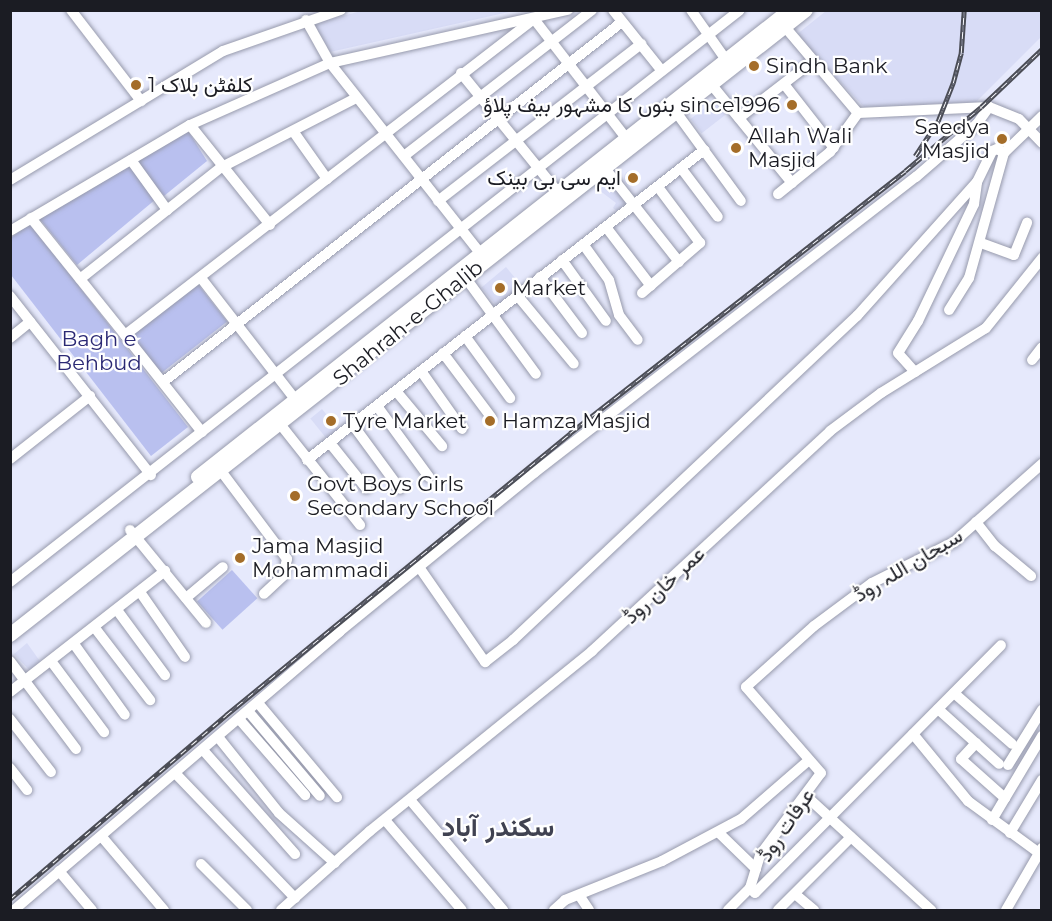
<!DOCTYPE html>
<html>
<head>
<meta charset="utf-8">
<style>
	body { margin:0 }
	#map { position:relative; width:1052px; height:921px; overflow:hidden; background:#e6e9fc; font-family:Montserrat,Vazirmatn,sans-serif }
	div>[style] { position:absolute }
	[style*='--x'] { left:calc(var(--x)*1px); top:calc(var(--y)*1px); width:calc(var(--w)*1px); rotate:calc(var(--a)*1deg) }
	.built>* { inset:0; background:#d8dcf6; transform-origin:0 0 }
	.round { border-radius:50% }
	.green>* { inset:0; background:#b9c0ef; transform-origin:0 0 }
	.roads { filter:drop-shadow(0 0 2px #979aac) drop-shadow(0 0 2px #979aac) }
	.minor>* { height:10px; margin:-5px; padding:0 5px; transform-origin:5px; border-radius:5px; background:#fff }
	.major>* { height:14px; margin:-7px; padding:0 7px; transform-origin:7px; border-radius:7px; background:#fff }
	.rail>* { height:4.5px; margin-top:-2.25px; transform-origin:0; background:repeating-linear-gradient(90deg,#fff 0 7px,#4b4d56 0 14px); box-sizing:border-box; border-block:2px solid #4b4d56 }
	.dots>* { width:16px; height:16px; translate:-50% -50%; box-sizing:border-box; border:3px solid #fff; border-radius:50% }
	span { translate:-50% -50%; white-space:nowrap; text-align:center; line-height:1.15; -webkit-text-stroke:4.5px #fff; paint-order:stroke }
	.poi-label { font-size:21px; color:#1b1c23 }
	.left { translate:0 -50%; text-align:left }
	.right { translate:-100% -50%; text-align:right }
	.street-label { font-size:21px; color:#1b1c23 }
	.park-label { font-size:21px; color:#2b2974 }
	.district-label { font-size:27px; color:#404251; font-weight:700 }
	.frame { position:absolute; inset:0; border:12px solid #1b1c23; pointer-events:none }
</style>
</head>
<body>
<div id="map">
	<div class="built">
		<div style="clip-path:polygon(361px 11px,513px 11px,330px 52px,315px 27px,317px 23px)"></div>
		<div style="clip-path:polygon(826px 11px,1041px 11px,1041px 37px,976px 102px,864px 107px,796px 35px)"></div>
		<div style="left:715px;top:100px;width:18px;height:31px;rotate:52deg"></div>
		<div class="round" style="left:624px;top:170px;width:16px;height:16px"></div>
		<div style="clip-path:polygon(610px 180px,628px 201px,617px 211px,613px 208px,616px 203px,599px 190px)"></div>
		<div style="left:506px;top:267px;width:26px;height:32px;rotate:50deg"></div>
		<div style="left:322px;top:409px;width:26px;height:15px;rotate:51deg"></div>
		<div style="clip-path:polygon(27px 643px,42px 664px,31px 672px,14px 654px)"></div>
	</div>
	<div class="green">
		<div style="clip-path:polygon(185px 126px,207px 161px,164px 196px,133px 157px)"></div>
		<div style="clip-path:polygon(129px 163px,156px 199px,77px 265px,39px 218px)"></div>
		<div style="clip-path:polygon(30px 223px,188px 427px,151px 456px,11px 275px,11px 238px)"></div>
		<div style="left:197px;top:283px;width:49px;height:85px;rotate:52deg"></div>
		<div style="left:232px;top:570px;width:38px;height:47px;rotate:48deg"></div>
	</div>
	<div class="roads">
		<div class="minor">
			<div style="--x:71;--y:10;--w:115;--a:52.4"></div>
			<div style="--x:613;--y:10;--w:78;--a:51.2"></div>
			<div style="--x:691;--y:10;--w:61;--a:55"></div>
			<div style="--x:306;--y:20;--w:49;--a:60.8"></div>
			<div style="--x:330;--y:63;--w:241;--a:51.7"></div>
			<div style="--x:785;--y:27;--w:113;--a:49.7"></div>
			<div style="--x:858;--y:113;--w:131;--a:-2.6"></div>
			<div style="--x:989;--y:107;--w:32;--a:22"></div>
			<div style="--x:1019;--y:119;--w:33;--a:46"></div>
			<div style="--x:461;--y:73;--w:152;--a:50.9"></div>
			<div style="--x:711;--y:84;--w:128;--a:50.7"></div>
			<div style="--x:784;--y:84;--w:81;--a:52"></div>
			<div style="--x:676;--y:112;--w:110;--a:53.9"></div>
			<div style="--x:739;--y:118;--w:93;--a:-37.6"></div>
			<div style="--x:190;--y:125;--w:128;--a:51.3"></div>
			<div style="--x:293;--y:131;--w:59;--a:54.7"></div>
			<div style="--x:404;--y:156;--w:238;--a:-37.8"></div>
			<div style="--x:131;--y:160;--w:62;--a:54.2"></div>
			<div style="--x:604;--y:167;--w:121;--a:51.7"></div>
			<div style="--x:681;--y:168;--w:61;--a:52.9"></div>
			<div style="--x:10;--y:180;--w:249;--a:-31.2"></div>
			<div style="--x:223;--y:51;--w:125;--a:-19.2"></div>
			<div style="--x:778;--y:194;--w:67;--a:-38.9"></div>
			<div style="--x:830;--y:152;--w:48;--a:-54.3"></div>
			<div style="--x:438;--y:201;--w:257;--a:-37.7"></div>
			<div style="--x:31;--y:218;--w:150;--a:51.2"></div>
			<div style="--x:125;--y:335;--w:517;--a:-37.69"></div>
			<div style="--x:534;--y:19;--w:150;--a:52.3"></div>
			<div style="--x:606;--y:227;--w:74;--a:52.7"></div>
			<div style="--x:10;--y:231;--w:209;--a:-30.5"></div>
			<div style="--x:190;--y:125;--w:153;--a:-23.9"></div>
			<div style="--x:330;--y:63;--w:244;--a:-12.6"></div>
			<div style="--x:981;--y:243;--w:35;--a:20"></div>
			<div style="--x:1014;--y:255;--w:35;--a:-68"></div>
			<div style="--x:583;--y:244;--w:44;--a:54.2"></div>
			<div style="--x:609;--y:280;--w:36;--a:74"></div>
			<div style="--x:619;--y:315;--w:31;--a:53"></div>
			<div style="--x:562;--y:260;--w:75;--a:54.2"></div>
			<div style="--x:465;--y:277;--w:120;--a:53.8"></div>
			<div style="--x:540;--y:277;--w:70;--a:53.1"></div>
			<div style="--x:201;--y:278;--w:153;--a:52.2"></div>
			<div style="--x:80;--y:279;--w:179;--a:-38.4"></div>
			<div style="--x:220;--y:168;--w:153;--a:-27.2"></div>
			<div style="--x:642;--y:293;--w:77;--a:-40.8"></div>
			<div style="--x:700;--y:243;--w:70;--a:-126.9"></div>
			<div style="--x:517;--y:295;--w:89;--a:50.4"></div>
			<div style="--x:10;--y:296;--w:228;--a:51.8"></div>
			<div style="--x:949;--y:310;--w:38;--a:-58"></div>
			<div style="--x:969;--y:278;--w:130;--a:-74.4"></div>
			<div style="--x:1004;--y:153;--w:53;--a:-44.2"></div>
			<div style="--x:125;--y:335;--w:124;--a:51.6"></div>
			<div style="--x:465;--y:336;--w:77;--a:54"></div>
			<div style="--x:10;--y:338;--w:26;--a:-39"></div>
			<div style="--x:443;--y:353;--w:80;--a:53.1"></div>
			<div style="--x:1032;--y:360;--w:16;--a:-52"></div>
			<div style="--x:421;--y:371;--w:71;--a:54.7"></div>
			<div style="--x:915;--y:372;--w:25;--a:-132"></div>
			<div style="--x:898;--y:353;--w:38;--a:-58"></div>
			<div style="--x:918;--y:321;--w:130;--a:-64.4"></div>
			<div style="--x:974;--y:204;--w:22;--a:-82"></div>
			<div style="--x:163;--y:382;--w:583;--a:-38.11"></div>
			<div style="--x:396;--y:391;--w:72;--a:50.1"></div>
			<div style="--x:377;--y:406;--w:88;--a:53.8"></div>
			<div style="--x:280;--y:424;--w:129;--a:51.6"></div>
			<div style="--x:353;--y:425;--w:79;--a:53.7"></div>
			<div style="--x:330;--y:443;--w:58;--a:51.3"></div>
			<div style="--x:10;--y:459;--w:102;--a:-38.2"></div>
			<div style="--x:307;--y:460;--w:504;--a:-37.98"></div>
			<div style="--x:221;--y:471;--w:110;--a:53.1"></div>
			<div style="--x:287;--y:559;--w:17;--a:103"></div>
			<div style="--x:283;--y:576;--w:26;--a:137"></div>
			<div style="--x:976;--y:522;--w:31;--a:52"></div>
			<div style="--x:995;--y:546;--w:47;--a:39.8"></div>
			<div style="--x:130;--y:530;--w:120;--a:50.7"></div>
			<div style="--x:419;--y:567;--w:116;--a:55.2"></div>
			<div style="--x:485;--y:662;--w:36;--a:-38"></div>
			<div style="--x:513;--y:640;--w:473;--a:-43.3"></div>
			<div style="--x:857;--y:316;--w:180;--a:-48.2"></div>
			<div style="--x:977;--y:182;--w:34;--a:-64"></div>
			<div style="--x:992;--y:151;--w:5;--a:-22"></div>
			<div style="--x:997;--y:149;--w:8;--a:30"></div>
			<div style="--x:10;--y:582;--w:927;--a:-38.08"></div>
			<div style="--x:140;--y:592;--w:79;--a:55.3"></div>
			<div style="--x:186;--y:598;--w:48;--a:-40"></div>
			<div style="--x:117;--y:610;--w:81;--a:53.6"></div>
			<div style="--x:95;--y:628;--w:91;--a:52.6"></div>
			<div style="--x:74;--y:644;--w:87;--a:54.3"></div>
			<div style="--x:10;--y:661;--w:110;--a:53.1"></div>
			<div style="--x:51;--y:661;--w:89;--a:53.3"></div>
			<div style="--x:10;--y:692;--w:197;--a:-38"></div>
			<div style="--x:954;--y:693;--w:77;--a:41.3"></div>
			<div style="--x:258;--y:703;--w:123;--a:50"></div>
			<div style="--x:938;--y:709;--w:82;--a:42"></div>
			<div style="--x:248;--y:711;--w:111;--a:49.7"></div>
			<div style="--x:10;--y:719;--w:67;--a:52.3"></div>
			<div style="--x:239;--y:719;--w:101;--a:49"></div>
			<div style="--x:913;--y:734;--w:87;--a:50.6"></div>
			<div style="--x:968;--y:801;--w:88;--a:36.2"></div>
			<div style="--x:218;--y:737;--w:97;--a:51.2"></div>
			<div style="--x:279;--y:813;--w:75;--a:41.8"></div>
			<div style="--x:976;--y:743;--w:22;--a:133"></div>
			<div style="--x:961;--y:759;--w:59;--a:41.6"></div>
			<div style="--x:203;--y:750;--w:139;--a:48.5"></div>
			<div style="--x:1008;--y:765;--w:65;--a:-58.3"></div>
			<div style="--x:10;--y:768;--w:28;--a:52"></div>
			<div style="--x:176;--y:774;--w:172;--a:46.2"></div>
			<div style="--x:805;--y:795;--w:171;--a:42.4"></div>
			<div style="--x:411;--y:801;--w:143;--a:49.8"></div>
			<div style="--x:385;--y:820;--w:118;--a:49.5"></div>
			<div style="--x:992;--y:820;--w:98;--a:-59.2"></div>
			<div style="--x:718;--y:832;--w:53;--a:44.2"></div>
			<div style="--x:1010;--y:833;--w:62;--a:-58.9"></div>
			<div style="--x:102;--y:837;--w:96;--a:49.7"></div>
			<div style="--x:201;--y:864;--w:65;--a:45"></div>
			<div style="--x:59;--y:871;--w:51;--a:49.8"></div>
			<div style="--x:750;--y:888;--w:7;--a:45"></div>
			<div style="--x:755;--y:893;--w:349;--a:-45.2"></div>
			<div style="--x:795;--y:894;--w:25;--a:40"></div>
			<div style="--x:579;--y:895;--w:18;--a:56"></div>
			<div style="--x:14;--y:910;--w:428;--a:-40.5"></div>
			<div style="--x:339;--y:632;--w:252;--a:-39.2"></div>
			<div style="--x:534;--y:473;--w:483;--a:-37.8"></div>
			<div style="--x:916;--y:177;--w:81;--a:-41"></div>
			<div style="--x:977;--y:124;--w:21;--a:-55"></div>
			<div style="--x:281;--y:910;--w:119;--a:-41.6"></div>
			<div style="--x:370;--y:831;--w:286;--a:-39"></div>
			<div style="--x:592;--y:651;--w:324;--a:-42.7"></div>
			<div style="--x:830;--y:431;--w:64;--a:-36.7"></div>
			<div style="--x:881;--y:393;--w:123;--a:-31.8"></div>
			<div style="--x:986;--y:328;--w:90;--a:-51.3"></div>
			<div style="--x:554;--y:910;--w:15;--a:-42"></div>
			<div style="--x:565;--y:900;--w:105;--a:-21.9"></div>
			<div style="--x:662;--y:861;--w:89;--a:-28"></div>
			<div style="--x:741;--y:819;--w:90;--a:-40.9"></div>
			<div style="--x:728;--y:910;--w:31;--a:-45"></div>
			<div style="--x:750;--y:888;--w:34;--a:-73"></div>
			<div style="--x:760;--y:855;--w:102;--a:-53.4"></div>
			<div style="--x:821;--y:773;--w:114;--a:-131.1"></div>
			<div style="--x:746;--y:687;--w:91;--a:-41.9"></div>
			<div style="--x:814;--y:626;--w:72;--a:-36.6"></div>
			<div style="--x:872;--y:583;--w:92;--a:-26.6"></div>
			<div style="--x:954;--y:542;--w:118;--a:-41.6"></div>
			<div style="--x:778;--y:910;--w:103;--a:-45"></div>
			<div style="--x:1006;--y:910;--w:72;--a:-59.9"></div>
		</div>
		<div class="major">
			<div style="--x:198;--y:477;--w:754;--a:-38.27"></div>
			<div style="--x:10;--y:635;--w:1012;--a:-38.14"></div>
		</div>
	</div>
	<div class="rail">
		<div style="--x:915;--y:156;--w:42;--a:-56.7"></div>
		<div style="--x:938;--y:121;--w:41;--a:-68.5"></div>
		<div style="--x:953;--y:83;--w:31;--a:-75"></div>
		<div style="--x:961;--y:53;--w:43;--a:-86"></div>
		<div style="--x:10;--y:899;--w:284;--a:-40.4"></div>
		<div style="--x:226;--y:715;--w:445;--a:-39.3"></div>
		<div style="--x:570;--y:433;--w:425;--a:-38"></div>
		<div style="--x:905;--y:171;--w:99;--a:-40.1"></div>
		<div style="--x:981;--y:107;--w:84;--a:-43.6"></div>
	</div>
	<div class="dots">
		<div style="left:754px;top:66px;background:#a46d29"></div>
		<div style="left:136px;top:85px;background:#a46d29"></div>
		<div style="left:792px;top:105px;background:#a46d29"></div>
		<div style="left:1002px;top:139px;background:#a46d29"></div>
		<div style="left:736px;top:148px;background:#a46d29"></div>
		<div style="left:633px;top:178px;background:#a46d29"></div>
		<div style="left:500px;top:288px;background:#a46d29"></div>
		<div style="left:331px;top:421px;background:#a46d29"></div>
		<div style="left:490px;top:421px;background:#a46d29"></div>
		<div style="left:295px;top:496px;background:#a46d29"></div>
		<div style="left:240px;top:558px;background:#a46d29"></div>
	</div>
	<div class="poi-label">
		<span class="left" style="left:766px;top:66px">Sindh Bank</span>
		<span class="left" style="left:148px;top:85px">کلفٹن بلاک 1</span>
		<span class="right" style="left:780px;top:105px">بنوں کا مشہور بیف پلاؤ since1996</span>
		<span class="right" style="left:990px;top:139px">Saedya<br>Masjid</span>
		<span class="left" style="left:748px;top:148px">Allah Wali<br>Masjid</span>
		<span class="right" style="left:621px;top:178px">ایم سی بی بینک</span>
		<span class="left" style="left:512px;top:288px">Market</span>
		<span class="left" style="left:343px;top:421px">Tyre Market</span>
		<span class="left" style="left:502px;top:421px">Hamza Masjid</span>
		<span class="left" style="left:307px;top:496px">Govt Boys Girls<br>Secondary School</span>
		<span class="left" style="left:252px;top:558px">Jama Masjid<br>Mohammadi</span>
	</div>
	<div class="street-label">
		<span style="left:408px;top:323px;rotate:-39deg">Shahrah-e-Ghalib</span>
		<span style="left:908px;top:565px;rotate:-31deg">سبحان اللہ روڈ</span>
		<span style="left:664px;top:585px;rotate:-43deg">عمر خان روڈ</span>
		<span style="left:786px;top:825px;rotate:-56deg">عرفات روڈ</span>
	</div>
	<div class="park-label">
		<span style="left:99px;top:351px">Bagh e<br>Behbud</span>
	</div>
	<div class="district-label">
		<span style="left:498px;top:827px">سکندر آباد</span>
	</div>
	<div class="frame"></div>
</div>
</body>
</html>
